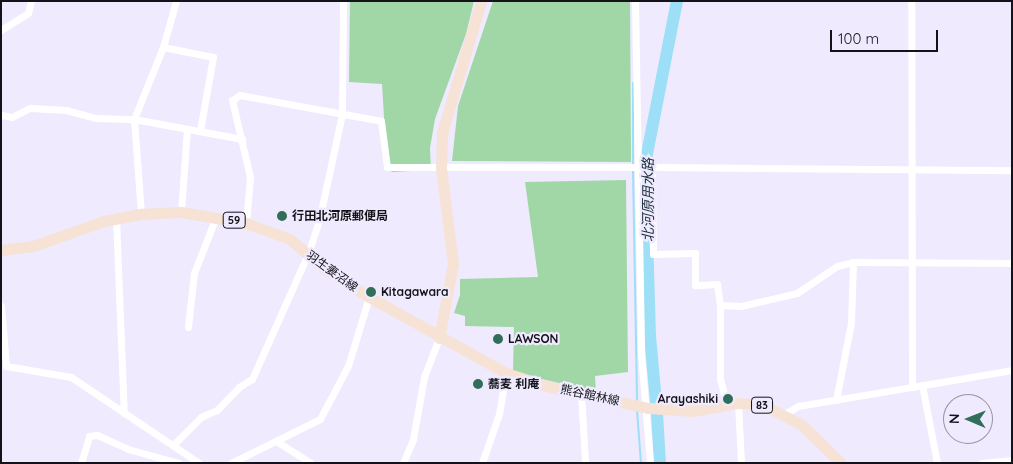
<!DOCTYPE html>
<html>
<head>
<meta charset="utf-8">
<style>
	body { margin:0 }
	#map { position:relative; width:1013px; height:464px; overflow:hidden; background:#efeafe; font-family:Quicksand,"Noto Sans JP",sans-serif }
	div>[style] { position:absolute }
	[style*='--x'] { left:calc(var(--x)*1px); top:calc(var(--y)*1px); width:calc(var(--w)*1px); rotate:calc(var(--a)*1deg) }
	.green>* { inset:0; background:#a1d7a7 }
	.stream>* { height:2px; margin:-1px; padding:0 1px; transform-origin:1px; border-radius:1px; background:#9cdff6 }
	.river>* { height:12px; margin:-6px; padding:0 6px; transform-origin:6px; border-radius:6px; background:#9cdff6 }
	.minor>* { height:7px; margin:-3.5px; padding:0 3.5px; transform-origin:3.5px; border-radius:3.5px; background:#fff }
	.primary>* { height:11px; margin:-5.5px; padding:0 5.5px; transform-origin:5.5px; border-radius:5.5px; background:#f7e2d6 }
	.dots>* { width:14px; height:14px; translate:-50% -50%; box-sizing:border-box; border:2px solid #efeafe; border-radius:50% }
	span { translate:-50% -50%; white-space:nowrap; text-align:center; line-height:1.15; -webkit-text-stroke:4.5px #efeafe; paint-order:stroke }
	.shield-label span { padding:1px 4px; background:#efeafe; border:1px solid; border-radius:4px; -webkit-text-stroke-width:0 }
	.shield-label { font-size:11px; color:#141319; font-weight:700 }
	.poi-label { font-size:12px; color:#141319; font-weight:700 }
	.left { translate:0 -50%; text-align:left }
	.right { translate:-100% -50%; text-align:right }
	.street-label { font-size:12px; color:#141319 }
	.water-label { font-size:14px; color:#1b3138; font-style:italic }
	.frame { position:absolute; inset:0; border:2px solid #141319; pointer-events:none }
	.north { position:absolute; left:943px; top:394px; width:50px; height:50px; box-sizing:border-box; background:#efeafe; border:1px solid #9794a2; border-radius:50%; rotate:271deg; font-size:14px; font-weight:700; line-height:20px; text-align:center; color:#141319 }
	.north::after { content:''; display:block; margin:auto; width:18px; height:22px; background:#316e59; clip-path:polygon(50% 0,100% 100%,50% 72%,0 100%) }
	.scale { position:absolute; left:830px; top:30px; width:108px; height:22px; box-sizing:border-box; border:2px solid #141319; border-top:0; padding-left:6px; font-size:15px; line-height:18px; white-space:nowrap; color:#141319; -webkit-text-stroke:4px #efeafe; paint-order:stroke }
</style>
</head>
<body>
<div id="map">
	<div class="green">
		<div style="clip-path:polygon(350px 1px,474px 1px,466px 34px,435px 119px,430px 148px,431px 170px,392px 172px,387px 167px,382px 84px,349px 82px)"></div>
		<div style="clip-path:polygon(493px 1px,630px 1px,631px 162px,452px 161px,458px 106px)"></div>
		<div style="clip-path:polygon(626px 180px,628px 372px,595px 376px,596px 392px,513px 372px,514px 327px,465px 326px,465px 316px,454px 313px,460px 295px,460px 279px,538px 277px,525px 182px)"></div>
	</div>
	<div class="stream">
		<div style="--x:633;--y:83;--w:83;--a:90"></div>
		<div style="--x:633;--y:170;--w:230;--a:89"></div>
		<div style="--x:637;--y:410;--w:53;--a:85.7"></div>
	</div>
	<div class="river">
		<div style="--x:656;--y:402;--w:66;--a:-95.2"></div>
		<div style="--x:650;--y:336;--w:172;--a:-91.7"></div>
		<div style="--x:645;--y:164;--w:166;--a:-78.9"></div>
		<div style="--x:657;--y:413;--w:50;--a:86.6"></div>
	</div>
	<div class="minor">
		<div style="--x:635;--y:1;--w:352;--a:89"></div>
		<div style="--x:641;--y:353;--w:110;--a:85.3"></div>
		<div style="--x:1;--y:30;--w:32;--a:-32"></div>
		<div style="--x:28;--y:13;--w:12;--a:-76"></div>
		<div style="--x:163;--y:47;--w:51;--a:11.3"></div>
		<div style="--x:213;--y:57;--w:75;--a:100"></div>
		<div style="--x:1;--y:115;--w:11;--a:10"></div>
		<div style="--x:12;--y:117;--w:20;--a:-27"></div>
		<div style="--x:30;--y:108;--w:36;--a:3"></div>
		<div style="--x:66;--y:110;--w:31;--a:15"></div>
		<div style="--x:96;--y:118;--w:38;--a:2"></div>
		<div style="--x:134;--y:119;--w:110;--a:10.5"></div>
		<div style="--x:181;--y:212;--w:83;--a:-85.9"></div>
		<div style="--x:141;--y:214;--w:95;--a:-94.2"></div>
		<div style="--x:134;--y:119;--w:78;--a:-68.1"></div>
		<div style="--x:163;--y:47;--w:48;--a:-74.2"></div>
		<div style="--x:116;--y:218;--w:195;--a:87.7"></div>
		<div style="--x:246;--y:223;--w:46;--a:-85"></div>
		<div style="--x:250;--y:177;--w:79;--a:-103.2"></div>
		<div style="--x:232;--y:100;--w:9;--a:-32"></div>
		<div style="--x:240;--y:95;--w:143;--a:10.4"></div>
		<div style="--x:381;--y:121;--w:46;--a:82.6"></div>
		<div style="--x:387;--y:167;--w:249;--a:0"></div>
		<div style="--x:720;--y:305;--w:21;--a:-98"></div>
		<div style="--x:717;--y:284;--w:22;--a:177"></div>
		<div style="--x:695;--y:285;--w:32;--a:-90"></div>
		<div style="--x:695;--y:253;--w:42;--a:178.6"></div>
		<div style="--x:653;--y:254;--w:87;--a:-90.7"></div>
		<div style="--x:652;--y:167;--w:360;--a:0.5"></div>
		<div style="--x:1;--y:306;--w:60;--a:85.2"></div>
		<div style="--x:6;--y:366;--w:66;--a:9.6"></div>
		<div style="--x:71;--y:377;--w:154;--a:33.9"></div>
		<div style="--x:188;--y:327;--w:54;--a:-83.7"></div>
		<div style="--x:194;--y:273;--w:60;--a:-68.6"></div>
		<div style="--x:922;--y:385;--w:79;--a:79.1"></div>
		<div style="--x:912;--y:387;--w:101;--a:-9.6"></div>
		<div style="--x:581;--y:393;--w:70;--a:86.7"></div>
		<div style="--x:836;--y:400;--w:78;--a:-79"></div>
		<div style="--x:851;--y:323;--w:61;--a:-88.1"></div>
		<div style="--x:738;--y:403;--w:60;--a:87.1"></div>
		<div style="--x:727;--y:405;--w:27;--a:-105"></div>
		<div style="--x:720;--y:379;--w:74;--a:-90"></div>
		<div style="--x:720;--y:305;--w:21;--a:3"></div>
		<div style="--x:741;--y:306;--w:57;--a:-13.1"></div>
		<div style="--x:797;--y:293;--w:48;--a:-34"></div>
		<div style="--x:837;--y:266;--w:16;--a:-14"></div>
		<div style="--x:853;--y:262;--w:159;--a:0.4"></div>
		<div style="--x:786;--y:413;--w:14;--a:-30"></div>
		<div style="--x:798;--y:406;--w:116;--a:-9.5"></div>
		<div style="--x:912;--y:387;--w:386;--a:-90.1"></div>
		<div style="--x:276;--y:441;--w:41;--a:32.2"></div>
		<div style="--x:173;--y:445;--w:40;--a:-45"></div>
		<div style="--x:201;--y:417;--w:17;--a:-24"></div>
		<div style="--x:217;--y:410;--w:32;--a:-46"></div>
		<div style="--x:239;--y:387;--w:15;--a:-32"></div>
		<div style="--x:252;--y:379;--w:137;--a:-65.9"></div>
		<div style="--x:308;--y:254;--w:40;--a:-72"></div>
		<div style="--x:320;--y:216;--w:104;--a:-77.8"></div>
		<div style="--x:342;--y:114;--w:113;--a:-89.5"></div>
		<div style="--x:81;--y:463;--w:28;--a:-73"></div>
		<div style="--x:89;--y:436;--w:8;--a:-7"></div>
		<div style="--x:97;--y:435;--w:34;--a:24"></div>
		<div style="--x:128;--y:449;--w:52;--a:15.6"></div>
		<div style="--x:231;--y:463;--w:99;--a:-26.3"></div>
		<div style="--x:320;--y:419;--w:60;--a:-62.2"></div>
		<div style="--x:348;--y:366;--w:72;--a:-73.1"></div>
		<div style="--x:403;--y:463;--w:26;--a:-67"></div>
		<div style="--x:413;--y:439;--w:63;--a:-79.9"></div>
		<div style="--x:424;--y:377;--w:42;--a:-69"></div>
		<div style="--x:482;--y:463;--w:52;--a:-70.9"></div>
		<div style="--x:499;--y:414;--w:42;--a:-80.3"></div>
		<div style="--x:982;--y:463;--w:30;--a:-6"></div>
	</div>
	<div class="primary">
		<div style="--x:1;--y:250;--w:32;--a:-7"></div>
		<div style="--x:33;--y:246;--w:75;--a:-19.4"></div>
		<div style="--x:104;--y:221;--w:38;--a:-11"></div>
		<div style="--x:141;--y:214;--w:40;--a:-2.9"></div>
		<div style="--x:181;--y:212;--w:66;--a:9.6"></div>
		<div style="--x:246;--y:223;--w:47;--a:20"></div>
		<div style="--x:290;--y:239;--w:46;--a:40.6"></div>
		<div style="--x:325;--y:269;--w:52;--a:32.5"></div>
		<div style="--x:369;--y:297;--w:157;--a:29"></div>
		<div style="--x:506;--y:373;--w:42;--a:18"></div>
		<div style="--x:546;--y:386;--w:105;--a:12.1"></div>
		<div style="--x:649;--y:408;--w:44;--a:3.9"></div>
		<div style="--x:693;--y:411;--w:46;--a:-10.1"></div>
		<div style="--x:738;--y:403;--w:26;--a:4"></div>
		<div style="--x:764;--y:405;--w:43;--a:27.8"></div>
		<div style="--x:802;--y:425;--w:54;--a:44.3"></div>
		<div style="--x:439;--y:338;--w:75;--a:-79.3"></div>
		<div style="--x:453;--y:264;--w:97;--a:-97.1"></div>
		<div style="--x:441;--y:168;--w:35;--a:-88"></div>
		<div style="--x:442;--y:133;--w:138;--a:-73.5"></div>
	</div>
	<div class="dots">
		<div style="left:282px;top:216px;background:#316e59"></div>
		<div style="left:371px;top:292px;background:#316e59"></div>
		<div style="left:498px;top:339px;background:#316e59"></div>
		<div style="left:478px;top:384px;background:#316e59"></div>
		<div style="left:728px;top:399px;background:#316e59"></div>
	</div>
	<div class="shield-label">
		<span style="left:234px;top:220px">59</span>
		<span style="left:762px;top:405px">83</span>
	</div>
	<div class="poi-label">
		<span class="left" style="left:292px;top:216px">行田北河原郵便局</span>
		<span class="left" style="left:381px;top:292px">Kitagawara</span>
		<span class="left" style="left:508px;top:339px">LAWSON</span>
		<span class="left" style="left:488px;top:384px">蕎麦 利庵</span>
		<span class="right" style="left:718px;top:399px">Arayashiki</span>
	</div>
	<div class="street-label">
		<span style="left:332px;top:271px;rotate:36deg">羽生妻沼線</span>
		<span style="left:590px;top:395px;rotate:12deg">熊谷館林線</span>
	</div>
	<div class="water-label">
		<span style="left:648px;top:200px;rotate:-90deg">北河原用水路</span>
	</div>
	<div class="frame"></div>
	<div class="north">N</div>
	<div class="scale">100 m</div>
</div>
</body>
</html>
